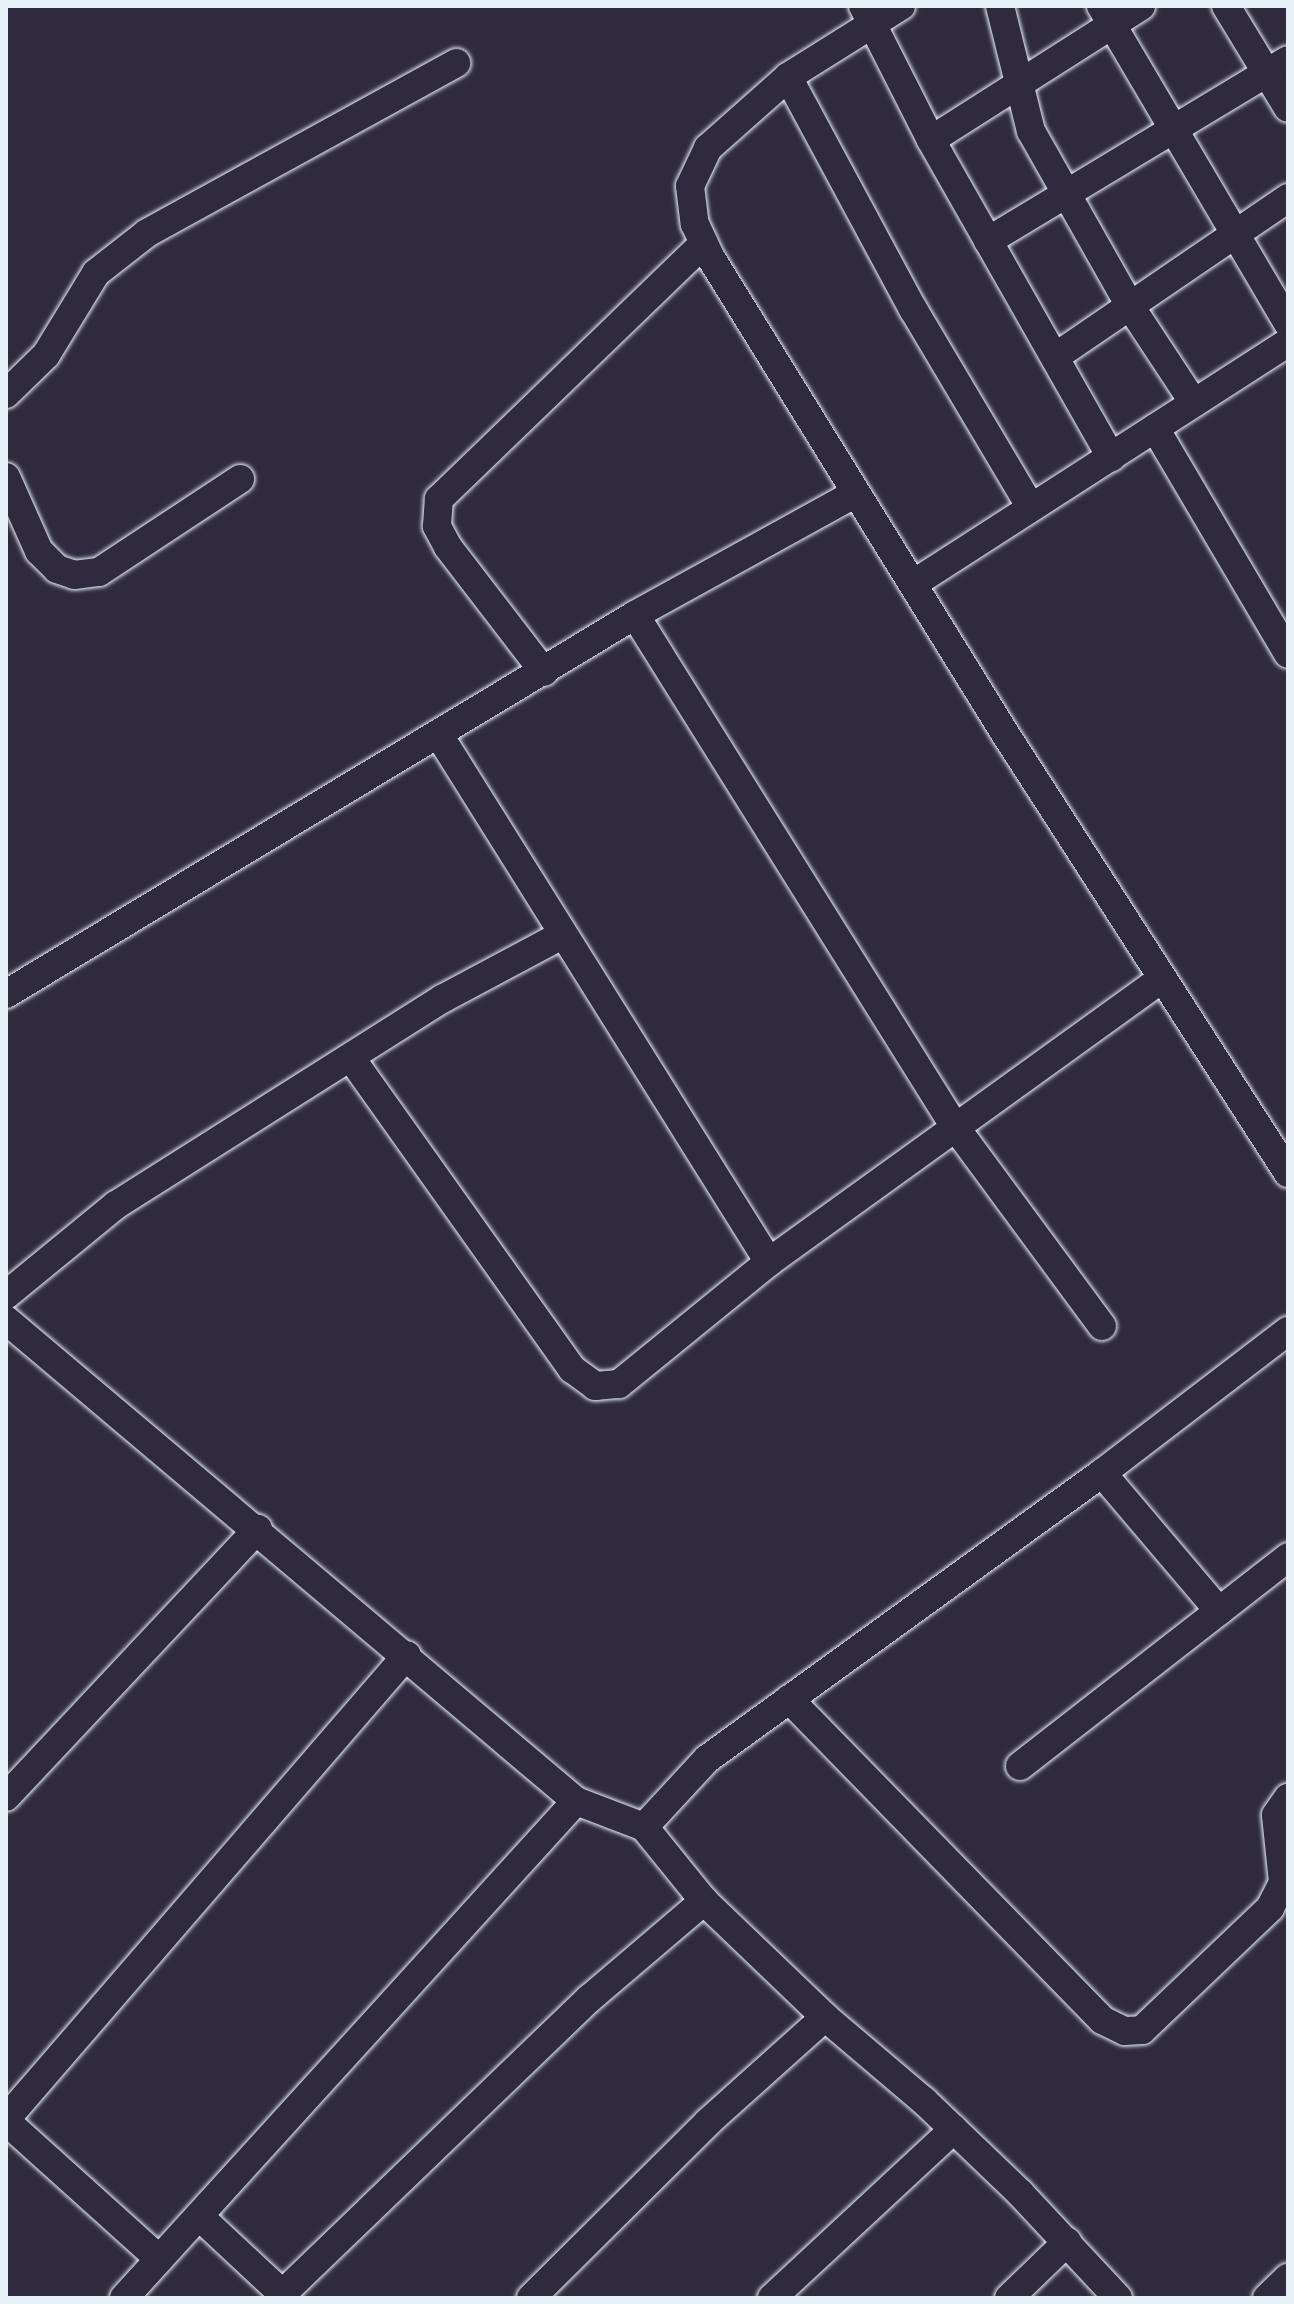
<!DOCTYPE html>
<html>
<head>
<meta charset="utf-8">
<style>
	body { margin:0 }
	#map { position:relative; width:1294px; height:2304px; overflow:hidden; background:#2f2a3d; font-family:"Playpen Sans",sans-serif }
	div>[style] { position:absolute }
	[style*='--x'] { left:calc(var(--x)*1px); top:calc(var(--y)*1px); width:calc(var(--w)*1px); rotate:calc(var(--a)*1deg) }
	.roads { filter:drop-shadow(0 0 2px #e8f1f8) drop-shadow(0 0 2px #e8f1f8) }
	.minor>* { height:28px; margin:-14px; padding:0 14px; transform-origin:14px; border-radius:14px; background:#2f2a3d }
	span { translate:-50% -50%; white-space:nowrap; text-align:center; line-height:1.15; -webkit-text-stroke:8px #2f2a3d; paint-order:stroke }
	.frame { position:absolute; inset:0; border:8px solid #e8f1f8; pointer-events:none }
</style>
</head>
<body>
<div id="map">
	<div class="roads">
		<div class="minor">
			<div style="--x:863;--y:6;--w:150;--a:63.1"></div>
			<div style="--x:931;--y:140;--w:365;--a:60.4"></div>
			<div style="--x:901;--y:6;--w:133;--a:147.9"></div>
			<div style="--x:788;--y:77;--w:107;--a:138.4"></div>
			<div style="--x:708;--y:148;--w:42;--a:115.3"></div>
			<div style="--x:690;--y:186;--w:38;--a:83"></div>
			<div style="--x:695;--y:224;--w:38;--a:65"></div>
			<div style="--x:711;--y:258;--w:561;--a:58.27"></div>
			<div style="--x:1006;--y:735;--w:521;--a:57.23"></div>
			<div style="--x:1000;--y:6;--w:129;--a:76.1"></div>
			<div style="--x:1031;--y:131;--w:201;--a:60.5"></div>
			<div style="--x:1130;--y:306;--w:116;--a:56.6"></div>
			<div style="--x:1101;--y:6;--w:368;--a:59.5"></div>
			<div style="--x:1226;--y:6;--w:119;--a:58.7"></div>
			<div style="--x:788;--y:77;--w:264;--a:61.7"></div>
			<div style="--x:913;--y:309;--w:231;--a:59.3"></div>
			<div style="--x:931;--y:140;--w:249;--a:-32.5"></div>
			<div style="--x:988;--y:241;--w:350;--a:-31.1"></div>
			<div style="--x:1055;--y:357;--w:282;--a:-34.3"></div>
			<div style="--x:6;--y:394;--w:56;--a:-44.3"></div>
			<div style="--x:46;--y:355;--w:96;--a:-58.6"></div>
			<div style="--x:96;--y:273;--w:65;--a:-38.1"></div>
			<div style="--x:147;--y:233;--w:353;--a:-28.8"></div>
			<div style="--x:1155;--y:428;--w:262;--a:59.5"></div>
			<div style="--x:6;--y:477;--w:81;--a:66"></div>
			<div style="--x:39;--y:551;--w:25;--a:45"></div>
			<div style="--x:57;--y:569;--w:18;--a:19"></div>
			<div style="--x:74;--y:575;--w:25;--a:-7"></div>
			<div style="--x:99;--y:572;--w:169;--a:-33.4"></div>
			<div style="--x:913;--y:584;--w:446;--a:-32.8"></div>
			<div style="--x:635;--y:615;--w:600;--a:58"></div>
			<div style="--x:953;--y:1124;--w:251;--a:53.6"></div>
			<div style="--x:544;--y:672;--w:158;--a:-127.5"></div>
			<div style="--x:448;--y:547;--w:24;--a:-118"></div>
			<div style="--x:437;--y:526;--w:27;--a:-86"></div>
			<div style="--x:439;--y:499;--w:368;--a:-44"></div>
			<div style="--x:439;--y:735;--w:622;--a:57.95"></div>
			<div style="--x:6;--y:994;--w:734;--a:-31.07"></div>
			<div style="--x:635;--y:615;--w:252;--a:-28.9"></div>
			<div style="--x:351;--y:1058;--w:382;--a:54.6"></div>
			<div style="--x:572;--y:1369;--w:29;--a:36"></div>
			<div style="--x:595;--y:1386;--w:24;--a:-5"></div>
			<div style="--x:619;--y:1384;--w:193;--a:-39.1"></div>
			<div style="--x:769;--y:1262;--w:482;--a:-35.8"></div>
			<div style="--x:6;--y:1295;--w:142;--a:-39.3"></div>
			<div style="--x:116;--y:1205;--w:386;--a:-32.3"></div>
			<div style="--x:442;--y:999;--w:136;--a:-28.1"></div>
			<div style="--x:6;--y:1320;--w:746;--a:40.16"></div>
			<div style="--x:1102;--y:1473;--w:181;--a:49.7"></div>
			<div style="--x:789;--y:1699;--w:448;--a:45.7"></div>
			<div style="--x:1102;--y:2020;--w:25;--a:26"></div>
			<div style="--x:1125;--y:2031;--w:17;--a:-3"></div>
			<div style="--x:1142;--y:2030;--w:177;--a:-43.6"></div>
			<div style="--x:1270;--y:1908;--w:29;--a:-63"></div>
			<div style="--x:1283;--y:1882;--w:67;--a:-96"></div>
			<div style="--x:1276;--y:1815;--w:21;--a:-55"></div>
			<div style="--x:1020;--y:1766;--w:340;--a:-37.9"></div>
			<div style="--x:6;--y:1797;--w:368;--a:-46.8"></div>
			<div style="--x:6;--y:2119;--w:613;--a:-49.17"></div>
			<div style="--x:6;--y:2121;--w:205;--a:42"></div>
			<div style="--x:199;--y:2216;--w:120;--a:43"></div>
			<div style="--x:124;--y:2298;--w:672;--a:-47.71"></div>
			<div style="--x:576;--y:1801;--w:73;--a:20.9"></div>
			<div style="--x:278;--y:2298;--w:433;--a:-43.9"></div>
			<div style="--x:590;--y:1998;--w:150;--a:-40.4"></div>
			<div style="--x:531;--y:2298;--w:250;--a:-44.8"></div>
			<div style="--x:708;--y:2122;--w:157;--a:-41.9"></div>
			<div style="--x:772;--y:2298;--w:248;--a:-42.9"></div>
			<div style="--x:1009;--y:2298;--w:81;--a:-44"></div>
			<div style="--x:1118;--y:2298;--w:144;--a:-133"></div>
			<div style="--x:1020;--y:2193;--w:133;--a:-136.2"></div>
			<div style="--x:924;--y:2101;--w:130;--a:-139.7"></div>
			<div style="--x:825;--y:2017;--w:168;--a:-136.2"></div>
			<div style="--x:704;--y:1901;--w:95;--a:-129"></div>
			<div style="--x:644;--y:1827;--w:93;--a:-47.2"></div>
			<div style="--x:707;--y:1759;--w:488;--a:-35.9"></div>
			<div style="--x:1102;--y:1473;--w:234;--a:-37.4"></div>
			<div style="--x:1267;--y:2298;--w:29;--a:-44"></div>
		</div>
	</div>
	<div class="frame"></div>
</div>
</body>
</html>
